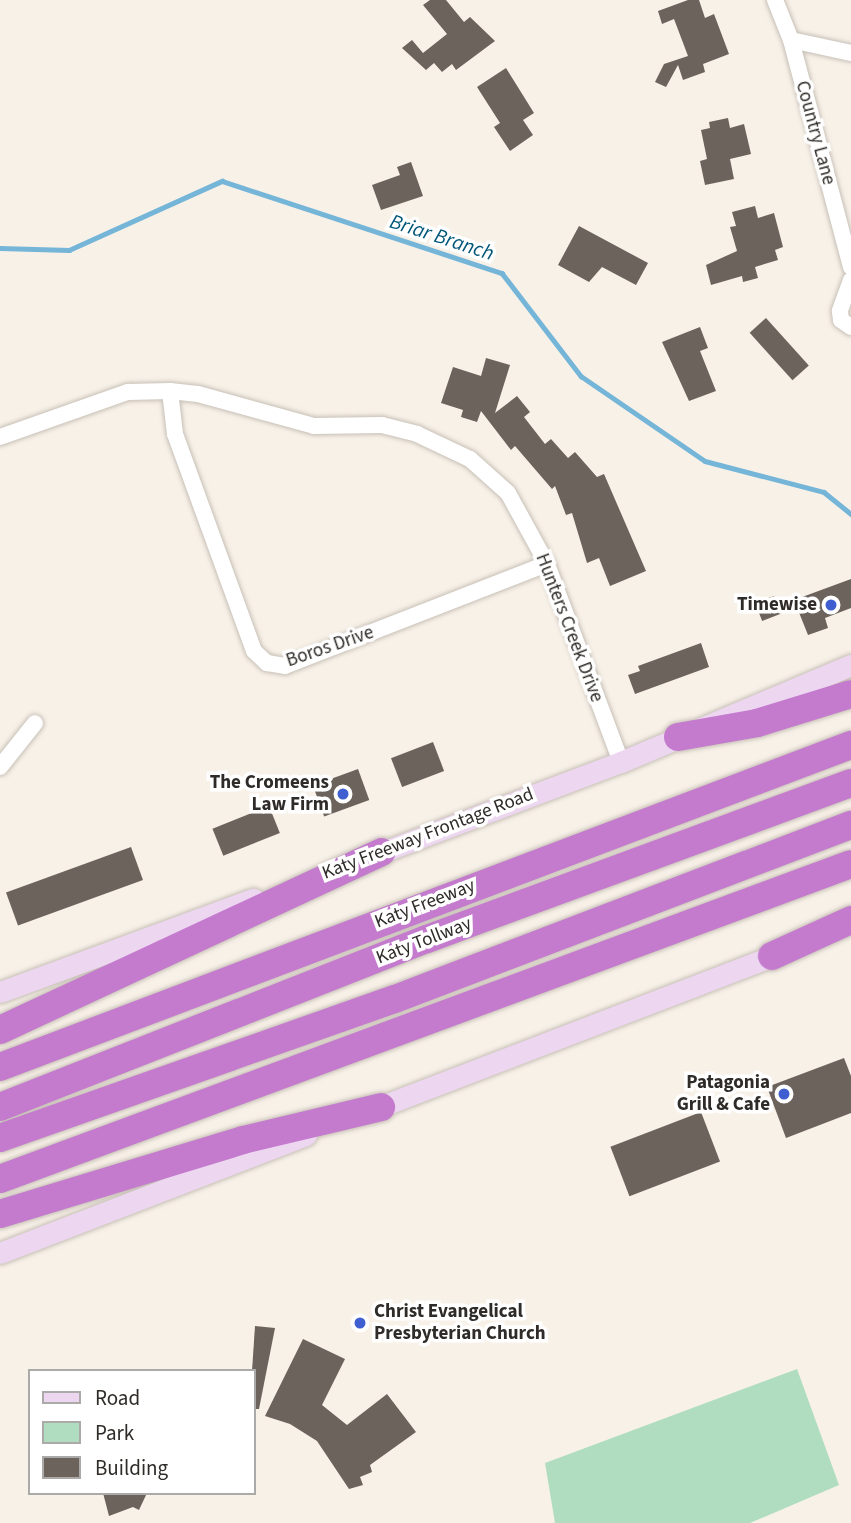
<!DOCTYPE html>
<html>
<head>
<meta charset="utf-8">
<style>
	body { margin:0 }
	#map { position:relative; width:851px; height:1523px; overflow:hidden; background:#f8f1e8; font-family:"Source Sans 3",sans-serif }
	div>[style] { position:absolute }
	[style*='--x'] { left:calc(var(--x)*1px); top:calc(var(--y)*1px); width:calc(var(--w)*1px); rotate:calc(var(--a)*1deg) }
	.green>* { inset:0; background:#b0ddc0 }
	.stream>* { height:4.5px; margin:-2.25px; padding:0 2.25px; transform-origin:2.25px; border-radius:2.25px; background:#75b5d8 }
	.building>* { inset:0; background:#6b635c; transform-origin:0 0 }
	.roads { filter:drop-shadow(0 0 2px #c7c0b7) drop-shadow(0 0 2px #c7c0b7) }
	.minor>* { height:16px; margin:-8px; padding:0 8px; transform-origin:8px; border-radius:8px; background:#fff }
	.secondary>* { height:21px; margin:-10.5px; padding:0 10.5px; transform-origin:10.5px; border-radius:10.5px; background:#edd7f0 }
	.motorway>* { height:28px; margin:-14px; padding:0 14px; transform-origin:14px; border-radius:14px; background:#c47bce }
	.dots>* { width:19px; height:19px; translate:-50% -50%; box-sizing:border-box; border:4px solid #fff; border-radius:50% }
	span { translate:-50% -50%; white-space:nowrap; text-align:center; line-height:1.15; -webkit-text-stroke:7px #fff; paint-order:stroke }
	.street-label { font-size:19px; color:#2e2b28 }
	.poi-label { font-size:19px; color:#2e2b28; font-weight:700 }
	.right { translate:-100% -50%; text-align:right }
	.left { translate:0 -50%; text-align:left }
	.water-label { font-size:21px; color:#005678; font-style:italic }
	.legend { position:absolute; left:28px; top:1369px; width:228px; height:126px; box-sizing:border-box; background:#fff; border:2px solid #abaaa9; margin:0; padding:9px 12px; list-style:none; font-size:21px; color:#2e2b28 }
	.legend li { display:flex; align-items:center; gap:14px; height:35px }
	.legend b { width:35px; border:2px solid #abaaa9 }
</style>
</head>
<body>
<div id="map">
	<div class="green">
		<div style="clip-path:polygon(797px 1369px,839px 1485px,750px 1523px,555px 1523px,545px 1463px)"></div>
	</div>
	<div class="stream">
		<div style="--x:0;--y:248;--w:69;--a:1.7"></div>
		<div style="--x:69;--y:250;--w:168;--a:-24.3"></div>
		<div style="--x:222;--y:181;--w:295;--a:18.2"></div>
		<div style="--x:502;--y:273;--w:130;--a:52.5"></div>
		<div style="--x:581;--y:376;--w:150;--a:34.4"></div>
		<div style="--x:705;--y:461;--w:123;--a:14.6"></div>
		<div style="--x:824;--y:492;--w:35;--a:39"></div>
	</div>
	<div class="building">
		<div style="clip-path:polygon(430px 0,446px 0,464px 22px,470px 17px,495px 41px,456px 70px,452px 64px,442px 72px,434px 63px,426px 70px,402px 48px,412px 40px,423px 53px,447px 34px,423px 5px)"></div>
		<div style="clip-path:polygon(688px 0,699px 0,705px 18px,714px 14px,729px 54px,703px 64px,705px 72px,683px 80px,678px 65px,666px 87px,655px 82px,664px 64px,688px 56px,674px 19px,662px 24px,658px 11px)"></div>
		<div style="clip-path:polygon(506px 68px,534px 113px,523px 120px,533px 135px,510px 151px,494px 127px,500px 123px,477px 87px)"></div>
		<div style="clip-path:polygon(728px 118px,730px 128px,744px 124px,751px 154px,730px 159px,734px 179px,705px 185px,700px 161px,707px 159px,701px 130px,710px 128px,709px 122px)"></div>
		<div style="clip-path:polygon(411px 162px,423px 196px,381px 210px,372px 185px,400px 175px,397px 167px)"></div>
		<div style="clip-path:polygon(755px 206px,758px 218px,774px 213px,783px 247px,775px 250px,778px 260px,755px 267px,758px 278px,743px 282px,742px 276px,711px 285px,706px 265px,737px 251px,730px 227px,736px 226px,732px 212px)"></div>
		<div style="clip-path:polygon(579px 226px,648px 263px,636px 285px,602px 267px,589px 282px,558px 265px)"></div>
		<div style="left:766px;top:318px;width:64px;height:22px;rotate:48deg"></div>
		<div style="clip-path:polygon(700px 327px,708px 348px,700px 351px,716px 391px,689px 401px,662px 342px)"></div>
		<div style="clip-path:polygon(486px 358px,510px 365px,495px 413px,517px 396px,530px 412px,524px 417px,545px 444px,551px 439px,568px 458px,575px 452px,597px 477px,604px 474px,646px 571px,610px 586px,599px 558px,587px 563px,572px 513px,566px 515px,555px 486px,552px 489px,515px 446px,511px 450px,481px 411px,477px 422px,461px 417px,463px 410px,441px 403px,453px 367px,481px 376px)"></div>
		<div style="clip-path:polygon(851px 579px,851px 608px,825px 618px,828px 628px,808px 635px,794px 600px)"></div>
		<div style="left:774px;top:596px;width:19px;height:20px;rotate:69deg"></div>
		<div style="clip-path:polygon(701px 643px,709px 667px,635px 694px,628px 675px,640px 671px,638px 666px)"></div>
		<div style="left:433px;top:742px;width:31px;height:45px;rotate:69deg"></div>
		<div style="left:358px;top:769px;width:33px;height:48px;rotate:70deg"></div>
		<div style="left:269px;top:806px;width:29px;height:61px;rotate:68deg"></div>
		<div style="left:131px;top:847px;width:35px;height:133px;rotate:70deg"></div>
		<div style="clip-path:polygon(844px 1058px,851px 1076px,851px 1113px,786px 1138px,767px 1087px)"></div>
		<div style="left:701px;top:1112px;width:53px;height:97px;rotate:69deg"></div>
		<div style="clip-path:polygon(255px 1326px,275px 1328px,259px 1409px,254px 1409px,252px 1371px)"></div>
		<div style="clip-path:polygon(303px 1339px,345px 1359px,322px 1405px,347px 1425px,387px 1394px,416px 1432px,370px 1465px,372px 1472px,360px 1477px,363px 1485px,349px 1489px,317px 1441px,290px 1424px,265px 1416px)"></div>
		<div style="clip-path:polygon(103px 1493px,147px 1493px,139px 1510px,133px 1507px,109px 1516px)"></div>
	</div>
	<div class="roads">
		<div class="minor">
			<div style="--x:775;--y:0;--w:43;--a:68.2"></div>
			<div style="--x:791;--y:40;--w:235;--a:75.2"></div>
			<div style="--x:791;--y:40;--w:61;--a:12.2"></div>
			<div style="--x:851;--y:280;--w:33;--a:110"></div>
			<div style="--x:840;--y:311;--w:9;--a:84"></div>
			<div style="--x:841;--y:320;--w:12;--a:35"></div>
			<div style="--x:170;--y:391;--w:43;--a:83.4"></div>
			<div style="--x:175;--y:434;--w:231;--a:70"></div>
			<div style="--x:254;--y:651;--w:18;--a:43"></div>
			<div style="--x:267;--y:663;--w:18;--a:9"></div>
			<div style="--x:285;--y:666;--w:281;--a:-21.3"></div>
			<div style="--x:0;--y:437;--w:136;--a:-19.4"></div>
			<div style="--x:128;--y:392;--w:42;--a:-1.4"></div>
			<div style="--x:170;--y:391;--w:28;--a:6"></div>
			<div style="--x:198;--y:394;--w:120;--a:15.4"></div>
			<div style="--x:314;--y:426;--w:68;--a:-0.8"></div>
			<div style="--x:382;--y:425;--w:36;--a:14"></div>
			<div style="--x:417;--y:434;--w:59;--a:25.3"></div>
			<div style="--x:470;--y:459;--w:51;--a:41.8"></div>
			<div style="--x:508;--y:493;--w:81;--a:61.2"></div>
			<div style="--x:547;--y:564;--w:211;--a:69.5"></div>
			<div style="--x:0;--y:767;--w:56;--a:-51.5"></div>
		</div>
		<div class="secondary">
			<div style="--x:369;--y:857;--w:269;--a:-20.7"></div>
			<div style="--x:621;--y:762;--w:250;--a:-22.9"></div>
			<div style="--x:0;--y:992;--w:270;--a:-20.2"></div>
			<div style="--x:369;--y:1111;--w:447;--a:-21"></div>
			<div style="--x:0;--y:1253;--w:328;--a:-21.1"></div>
		</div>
		<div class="motorway">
			<div style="--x:678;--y:737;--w:80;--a:-10"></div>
			<div style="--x:757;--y:723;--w:98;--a:-17.1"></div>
			<div style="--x:772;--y:956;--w:87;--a:-24.5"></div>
			<div style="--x:0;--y:1030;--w:421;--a:-25"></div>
			<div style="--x:0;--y:1067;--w:910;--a:-20.73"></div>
			<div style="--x:0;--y:1107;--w:459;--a:-21.5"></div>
			<div style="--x:427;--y:939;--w:452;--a:-20.2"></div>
			<div style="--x:0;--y:1138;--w:419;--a:-19.4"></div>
			<div style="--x:395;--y:999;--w:488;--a:-20.9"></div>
			<div style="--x:0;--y:1179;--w:907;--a:-20.31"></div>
			<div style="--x:0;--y:1214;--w:254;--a:-16.9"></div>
			<div style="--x:243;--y:1140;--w:142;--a:-13.4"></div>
		</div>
	</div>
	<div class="dots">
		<div style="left:831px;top:605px;background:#3f5ed0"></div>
		<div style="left:343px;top:794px;background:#3f5ed0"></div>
		<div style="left:784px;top:1094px;background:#3f5ed0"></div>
		<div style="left:360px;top:1323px;background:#3f5ed0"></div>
	</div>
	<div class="street-label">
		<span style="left:815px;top:133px;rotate:75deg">Country Lane</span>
		<span style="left:569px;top:628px;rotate:69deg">Hunters Creek Drive</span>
		<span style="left:330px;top:647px;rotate:-19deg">Boros Drive</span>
		<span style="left:428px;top:834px;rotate:-21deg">Katy Freeway Frontage Road</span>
		<span style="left:425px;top:904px;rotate:-21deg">Katy Freeway</span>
		<span style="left:424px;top:941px;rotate:-21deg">Katy Tollway</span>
	</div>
	<div class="poi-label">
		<span class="right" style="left:817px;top:605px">Timewise</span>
		<span class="right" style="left:329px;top:794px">The Cromeens<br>Law Firm</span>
		<span class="right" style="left:770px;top:1094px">Patagonia<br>Grill &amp; Cafe</span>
		<span class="left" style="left:374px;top:1323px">Christ Evangelical<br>Presbyterian Church</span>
	</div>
	<div class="water-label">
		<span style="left:442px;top:237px;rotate:18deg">Briar Branch</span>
	</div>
	<ul class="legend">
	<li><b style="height:9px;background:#edd7f0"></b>Road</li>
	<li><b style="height:19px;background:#b0ddc0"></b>Park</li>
	<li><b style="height:19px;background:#6b635c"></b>Building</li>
	</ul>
</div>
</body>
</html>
